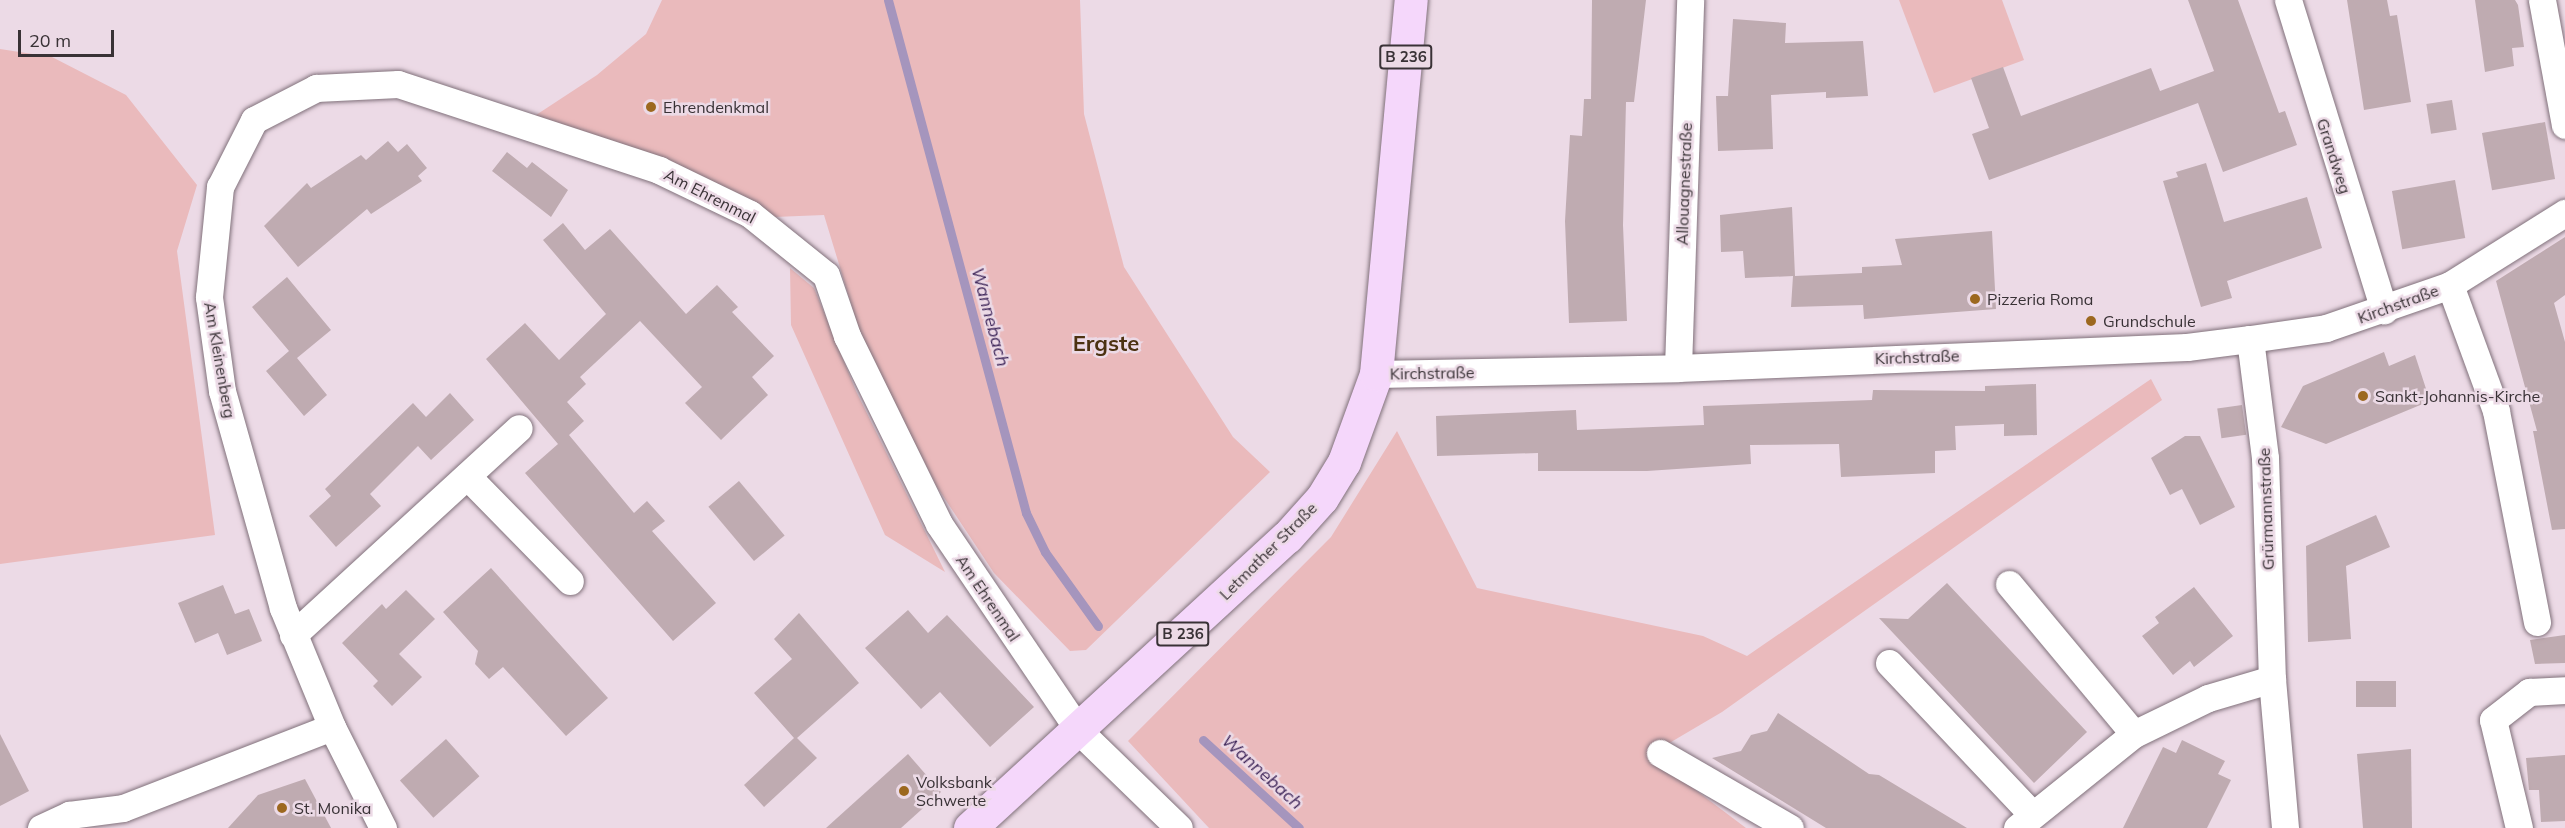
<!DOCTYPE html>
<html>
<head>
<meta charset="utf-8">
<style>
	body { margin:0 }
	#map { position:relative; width:2565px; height:828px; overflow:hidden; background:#ecdae6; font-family:Mulish,sans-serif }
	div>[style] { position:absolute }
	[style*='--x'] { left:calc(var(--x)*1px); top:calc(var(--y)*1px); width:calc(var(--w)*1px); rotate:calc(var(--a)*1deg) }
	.green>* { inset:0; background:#eababc }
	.stream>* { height:9px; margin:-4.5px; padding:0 4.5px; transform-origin:4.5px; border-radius:4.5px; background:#a595bd }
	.building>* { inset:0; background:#bfabb1; transform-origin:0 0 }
	.roads { filter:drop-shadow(0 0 2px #81717b) drop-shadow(0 0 2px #81717b) }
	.minor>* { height:27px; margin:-13.5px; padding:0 13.5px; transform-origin:13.5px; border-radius:13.5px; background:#fff }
	.primary>* { height:33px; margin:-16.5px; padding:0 16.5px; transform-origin:16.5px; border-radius:16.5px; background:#f5d7fb }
	.dots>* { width:16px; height:16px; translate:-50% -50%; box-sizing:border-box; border:3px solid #ecdae6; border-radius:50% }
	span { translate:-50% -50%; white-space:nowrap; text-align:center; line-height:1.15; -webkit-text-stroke:5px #ecdae6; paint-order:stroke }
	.shield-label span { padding:2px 4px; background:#ecdae6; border:2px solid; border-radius:4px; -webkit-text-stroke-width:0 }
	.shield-label { font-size:15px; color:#393236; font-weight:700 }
	.poi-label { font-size:16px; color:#393236 }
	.left { translate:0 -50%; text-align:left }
	.street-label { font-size:16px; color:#393236 }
	.water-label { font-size:18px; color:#40285b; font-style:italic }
	.district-label { font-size:22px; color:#4c3211; font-weight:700 }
	.scale { position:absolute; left:18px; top:30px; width:96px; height:27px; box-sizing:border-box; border:3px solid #393236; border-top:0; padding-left:8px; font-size:18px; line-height:21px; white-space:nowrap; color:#393236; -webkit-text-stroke:4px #ecdae6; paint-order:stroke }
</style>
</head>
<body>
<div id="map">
	<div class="green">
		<div style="clip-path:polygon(662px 0,1080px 0,1084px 114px,1124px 267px,1233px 437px,1270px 472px,1086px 650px,1070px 651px,994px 573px,937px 487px,862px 340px,824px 215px,746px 218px,530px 119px,597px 75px,646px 34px)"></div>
		<div style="clip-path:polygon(1899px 0,2002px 0,2024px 60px,1934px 93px)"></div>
		<div style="clip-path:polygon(0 49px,52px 57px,126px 95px,197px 185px,177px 251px,215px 535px,0 564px)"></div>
		<div style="clip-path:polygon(790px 268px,814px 288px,856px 391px,945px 572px,885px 535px,791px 325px)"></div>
		<div style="clip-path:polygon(2151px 379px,2162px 400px,1722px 712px,1649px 755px,1746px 828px,1209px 828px,1128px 741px,1331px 537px,1397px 431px,1477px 588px,1703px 636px,1747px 656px)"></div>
	</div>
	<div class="stream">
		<div style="--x:888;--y:0;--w:531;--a:74.94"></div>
		<div style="--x:1026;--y:513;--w:43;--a:64"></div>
		<div style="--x:1045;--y:552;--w:91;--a:54.4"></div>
		<div style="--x:1203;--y:740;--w:130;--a:42.5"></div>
	</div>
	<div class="building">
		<div style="clip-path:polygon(1592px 0,1646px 0,1634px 102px,1626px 102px,1623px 225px,1627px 321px,1569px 323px,1565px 221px,1570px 135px,1582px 136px,1584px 99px,1591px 99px)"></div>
		<div style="clip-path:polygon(2188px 0,2238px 0,2279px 113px,2285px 111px,2297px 145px,2223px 172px,2198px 103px,1989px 180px,1972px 134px,1989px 128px,1971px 78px,2003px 67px,2021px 116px,2151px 68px,2160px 91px,2214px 71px)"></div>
		<div style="clip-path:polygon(2347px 0,2387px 0,2390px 16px,2397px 15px,2411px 102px,2364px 110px)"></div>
		<div style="clip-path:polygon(2475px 0,2515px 0,2518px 5px,2524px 47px,2512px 48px,2514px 66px,2485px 72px)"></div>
		<div style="clip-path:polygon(1733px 19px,1786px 23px,1785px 43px,1863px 41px,1868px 96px,1826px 98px,1826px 92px,1771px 95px,1773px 149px,1718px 151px,1716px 96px,1728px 96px)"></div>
		<div style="left:2452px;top:100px;width:30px;height:26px;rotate:81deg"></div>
		<div style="left:2545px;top:122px;width:58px;height:64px;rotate:80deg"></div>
		<div style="clip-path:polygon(388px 141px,398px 152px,407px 144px,427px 168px,418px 176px,422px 181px,371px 214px,367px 209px,298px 267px,264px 226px,307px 183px,311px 188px,361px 155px,366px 160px)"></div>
		<div style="clip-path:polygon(507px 152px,527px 168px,532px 162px,568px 190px,551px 217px,492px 171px)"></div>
		<div style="clip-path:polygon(2206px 163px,2224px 222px,2307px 197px,2322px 248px,2227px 281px,2232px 298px,2201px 307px,2163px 181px,2178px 177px,2176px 172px)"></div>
		<div style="left:2455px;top:180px;width:59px;height:64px;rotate:80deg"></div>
		<div style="clip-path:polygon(1792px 207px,1795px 276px,1862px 273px,1862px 267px,1902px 265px,1895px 239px,1992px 231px,1996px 309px,1864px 319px,1863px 305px,1791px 307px,1793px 276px,1745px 278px,1743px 251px,1721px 252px,1720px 215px)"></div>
		<div style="clip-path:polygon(563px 223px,585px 250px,610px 229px,686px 314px,717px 285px,738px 307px,732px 312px,774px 356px,752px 377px,768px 395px,721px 440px,685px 403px,702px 387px,640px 321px,580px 377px,586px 384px,567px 402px,584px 421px,569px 435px,634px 513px,647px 501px,665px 521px,652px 531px,716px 603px,673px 641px,525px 473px,558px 444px,486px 359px,525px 323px,559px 360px,606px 314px,543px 240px)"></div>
		<div style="clip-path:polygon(2565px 237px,2565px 295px,2554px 303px,2565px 342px,2565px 529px,2552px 530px,2533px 431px,2537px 431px,2496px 281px)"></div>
		<div style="clip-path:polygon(287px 277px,331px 330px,297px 358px,327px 395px,304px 416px,266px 371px,289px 351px,252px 307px)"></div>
		<div style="clip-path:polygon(2384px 352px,2389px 366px,2415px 355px,2430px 401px,2326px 444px,2281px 427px,2303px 386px)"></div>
		<div style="clip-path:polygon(2036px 384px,2037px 435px,2004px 436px,2004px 424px,1955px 426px,1956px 450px,1935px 451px,1935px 473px,1841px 477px,1839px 444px,1750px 445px,1751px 464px,1647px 471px,1538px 471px,1538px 453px,1437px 456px,1436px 416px,1576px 410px,1577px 430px,1704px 425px,1703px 406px,1872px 400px,1873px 390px,1985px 391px,1985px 386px)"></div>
		<div style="clip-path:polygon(450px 393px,474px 420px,431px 460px,418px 446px,370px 494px,381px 506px,336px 547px,309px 516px,331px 496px,325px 489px,413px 403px,426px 417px)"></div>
		<div style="left:2242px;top:405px;width:30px;height:25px;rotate:82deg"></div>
		<div style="clip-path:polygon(2185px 436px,2200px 436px,2235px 507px,2200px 525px,2182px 489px,2170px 495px,2151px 458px)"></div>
		<div style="left:739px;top:481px;width:71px;height:40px;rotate:50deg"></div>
		<div style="clip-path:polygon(2376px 515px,2390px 547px,2346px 566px,2351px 639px,2308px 642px,2306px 546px)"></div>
		<div style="clip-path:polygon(491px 568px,608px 698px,566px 736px,503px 667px,489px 679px,475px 664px,478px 651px,443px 612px)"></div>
		<div style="clip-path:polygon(1947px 583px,2087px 732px,2034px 783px,1879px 618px,1908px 619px)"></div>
		<div style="clip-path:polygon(223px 585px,235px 614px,249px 609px,262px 641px,227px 655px,218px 633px,195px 643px,178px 603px)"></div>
		<div style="clip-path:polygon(2194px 587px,2233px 636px,2194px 667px,2190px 661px,2173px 675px,2142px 636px,2159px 623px,2155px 617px)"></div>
		<div style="clip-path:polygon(406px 590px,435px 619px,399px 654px,422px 677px,392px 706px,373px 686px,378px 681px,342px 643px,382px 604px,386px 609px)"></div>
		<div style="clip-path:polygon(908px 610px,928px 633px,947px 615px,1034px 707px,990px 747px,940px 692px,921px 709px,865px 648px)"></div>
		<div style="clip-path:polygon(799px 613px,859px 683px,797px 738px,817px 758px,764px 807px,744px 785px,794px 738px,754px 693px,792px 659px,774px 639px)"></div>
		<div style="clip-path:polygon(2565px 635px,2565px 663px,2535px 664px,2530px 640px)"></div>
		<div style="left:2356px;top:681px;width:40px;height:26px"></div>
		<div style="clip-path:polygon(1778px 713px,1869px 774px,1879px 775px,1967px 828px,1826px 828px,1712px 758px,1741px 751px,1751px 735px,1767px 731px)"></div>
		<div style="clip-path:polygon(0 734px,29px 791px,0 806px)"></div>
		<div style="left:446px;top:739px;width:50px;height:62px;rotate:48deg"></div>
		<div style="clip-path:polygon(2182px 740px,2225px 761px,2218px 774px,2231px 780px,2207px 828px,2123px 828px,2163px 747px,2176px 753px)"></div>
		<div style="clip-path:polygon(2411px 749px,2412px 828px,2363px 828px,2357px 754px)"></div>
		<div style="clip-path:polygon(908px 754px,941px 792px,901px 828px,826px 828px)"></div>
		<div style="clip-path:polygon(2565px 755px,2565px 821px,2541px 822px,2539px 790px,2529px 790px,2526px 758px)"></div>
		<div style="clip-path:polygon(305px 779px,331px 828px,228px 828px,258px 795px)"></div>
	</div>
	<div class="roads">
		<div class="minor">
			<div style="--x:2288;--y:0;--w:325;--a:72.8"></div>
			<div style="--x:2542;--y:0;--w:127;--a:79.6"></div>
			<div style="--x:2450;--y:285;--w:134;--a:69.9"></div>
			<div style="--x:2496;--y:411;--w:215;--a:79"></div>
			<div style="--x:2250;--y:339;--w:120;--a:82.8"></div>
			<div style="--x:2265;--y:458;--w:221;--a:88.2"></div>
			<div style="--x:2272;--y:679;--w:150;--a:85"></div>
			<div style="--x:1678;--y:368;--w:368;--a:-88.1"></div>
			<div style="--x:1376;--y:374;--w:302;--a:-1.1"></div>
			<div style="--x:1678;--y:368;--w:509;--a:-2.36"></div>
			<div style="--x:2187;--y:347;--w:64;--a:-7.2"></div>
			<div style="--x:2250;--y:339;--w:77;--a:-8.2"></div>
			<div style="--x:2326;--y:328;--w:131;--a:-19.1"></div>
			<div style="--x:2450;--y:285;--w:136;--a:-32.1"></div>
			<div style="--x:467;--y:476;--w:147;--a:45.6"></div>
			<div style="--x:2009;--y:584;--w:195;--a:50.2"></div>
			<div style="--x:293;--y:635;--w:306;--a:-42.5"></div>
			<div style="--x:1889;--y:663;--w:208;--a:46.6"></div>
			<div style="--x:1660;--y:753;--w:150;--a:30"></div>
			<div style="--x:41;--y:828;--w:31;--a:-25"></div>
			<div style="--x:69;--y:815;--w:54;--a:-7.4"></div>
			<div style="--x:123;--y:808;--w:224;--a:-21.2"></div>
			<div style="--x:383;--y:828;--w:113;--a:-116.8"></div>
			<div style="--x:332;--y:727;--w:129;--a:-112.4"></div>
			<div style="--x:283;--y:608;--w:225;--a:-105.7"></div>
			<div style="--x:222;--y:391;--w:95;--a:-97.9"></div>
			<div style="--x:209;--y:297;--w:111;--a:-84.3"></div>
			<div style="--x:220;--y:187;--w:75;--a:-63.1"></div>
			<div style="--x:254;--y:120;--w:70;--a:-27.3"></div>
			<div style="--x:316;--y:88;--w:82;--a:-2.8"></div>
			<div style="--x:398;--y:84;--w:275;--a:18.2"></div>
			<div style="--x:659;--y:170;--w:101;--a:25.8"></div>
			<div style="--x:750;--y:214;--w:97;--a:38.8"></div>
			<div style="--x:826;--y:275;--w:65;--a:71"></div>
			<div style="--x:847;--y:336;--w:209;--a:63.9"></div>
			<div style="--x:939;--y:524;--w:250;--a:55.9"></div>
			<div style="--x:1079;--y:731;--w:139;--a:44.1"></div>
			<div style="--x:2017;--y:828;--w:150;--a:-38.8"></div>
			<div style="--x:2134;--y:734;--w:82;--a:-25.9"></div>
			<div style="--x:2208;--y:698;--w:67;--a:-16.5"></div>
			<div style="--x:2519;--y:828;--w:111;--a:-103.5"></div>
			<div style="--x:2493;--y:720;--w:46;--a:-37.9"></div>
			<div style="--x:2529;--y:692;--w:36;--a:-3"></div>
		</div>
		<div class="primary">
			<div style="--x:970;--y:828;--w:430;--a:-42.6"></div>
			<div style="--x:1287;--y:537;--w:52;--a:-48.1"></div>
			<div style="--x:1322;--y:498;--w:42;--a:-58.6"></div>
			<div style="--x:1344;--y:462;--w:94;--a:-70"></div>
			<div style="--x:1376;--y:374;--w:376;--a:-84.7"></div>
		</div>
	</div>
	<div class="dots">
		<div style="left:651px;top:107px;background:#9c681f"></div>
		<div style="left:1975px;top:299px;background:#9c681f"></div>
		<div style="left:2091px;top:321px;background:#9c681f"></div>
		<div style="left:2363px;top:396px;background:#9c681f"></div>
		<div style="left:904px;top:791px;background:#9c681f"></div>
		<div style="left:282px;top:808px;background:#9c681f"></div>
	</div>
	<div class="shield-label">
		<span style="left:1406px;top:57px">B 236</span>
		<span style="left:1183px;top:634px">B 236</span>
	</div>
	<div class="poi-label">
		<span class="left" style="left:663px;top:107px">Ehrendenkmal</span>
		<span class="left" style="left:1987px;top:299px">Pizzeria Roma</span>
		<span class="left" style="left:2103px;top:321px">Grundschule</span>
		<span class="left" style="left:2375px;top:396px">Sankt-Johannis-Kirche</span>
		<span class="left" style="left:916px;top:791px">Volksbank<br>Schwerte</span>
		<span class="left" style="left:294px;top:808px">St. Monika</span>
	</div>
	<div class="street-label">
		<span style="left:2334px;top:156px;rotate:72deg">Grandweg</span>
		<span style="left:1684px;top:184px;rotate:-88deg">Allouagnestraße</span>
		<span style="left:710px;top:196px;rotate:27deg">Am Ehrenmal</span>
		<span style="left:2398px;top:304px;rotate:-20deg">Kirchstraße</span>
		<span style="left:1917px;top:357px;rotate:-2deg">Kirchstraße</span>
		<span style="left:220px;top:360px;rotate:80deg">Am Kleinenberg</span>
		<span style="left:1432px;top:373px;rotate:-1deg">Kirchstraße</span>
		<span style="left:2266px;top:509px;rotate:-92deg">Grürmannstraße</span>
		<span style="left:1268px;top:551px;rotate:-45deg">Letmather Straße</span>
		<span style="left:988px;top:598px;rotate:56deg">Am Ehrenmal</span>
	</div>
	<div class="water-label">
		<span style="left:990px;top:317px;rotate:75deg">Wannebach</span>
		<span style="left:1262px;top:772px;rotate:42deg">Wannebach</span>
	</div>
	<div class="district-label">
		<span style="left:1106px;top:344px">Ergste</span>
	</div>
	<div class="scale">20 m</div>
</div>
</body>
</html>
